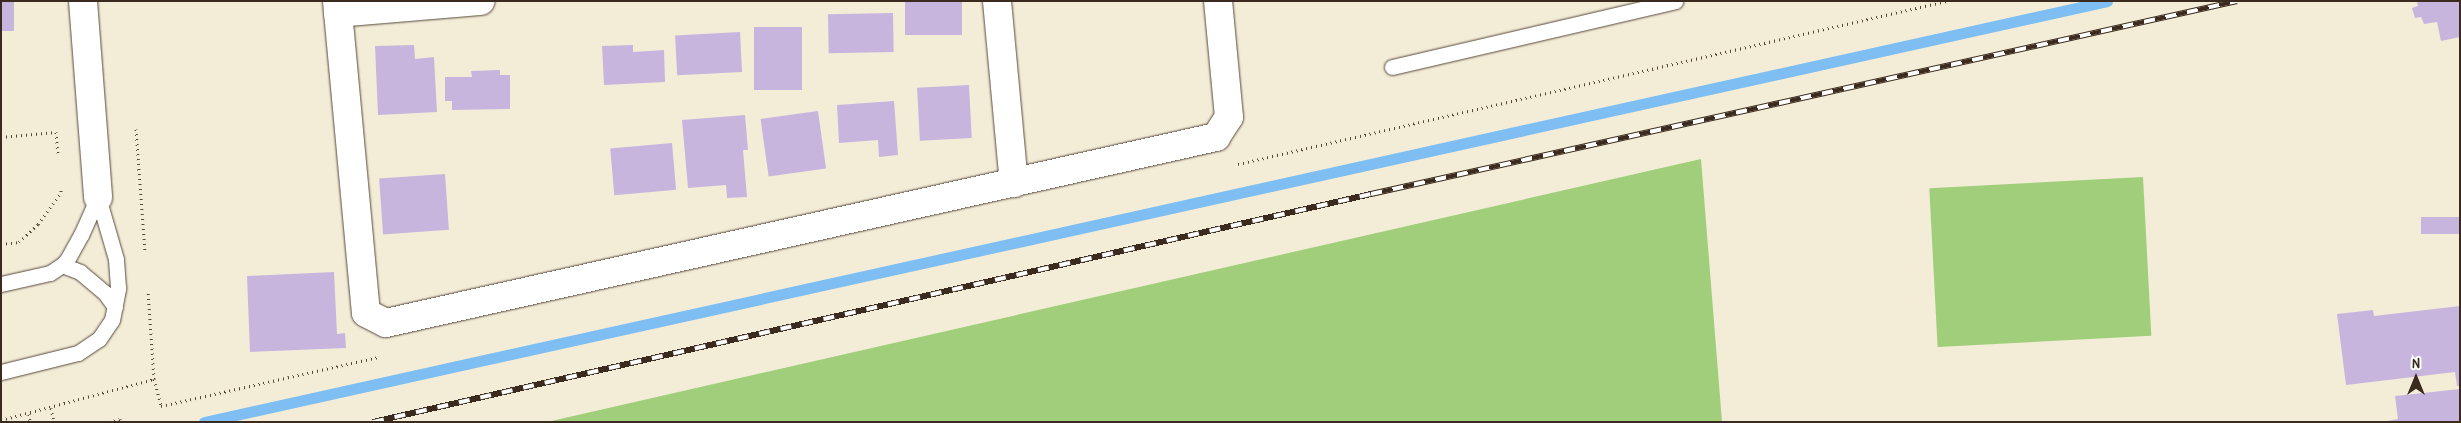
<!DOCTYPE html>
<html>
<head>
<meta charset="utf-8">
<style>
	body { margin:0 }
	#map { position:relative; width:2461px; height:423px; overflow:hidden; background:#f3edd8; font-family:"Patrick Hand",sans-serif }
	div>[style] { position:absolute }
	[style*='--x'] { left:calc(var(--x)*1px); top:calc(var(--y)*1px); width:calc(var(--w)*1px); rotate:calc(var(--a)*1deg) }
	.green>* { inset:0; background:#a0ce7b; transform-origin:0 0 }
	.stream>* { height:11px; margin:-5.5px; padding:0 5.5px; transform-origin:5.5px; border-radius:5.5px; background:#7fbef3 }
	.building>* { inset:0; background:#c8b5de; transform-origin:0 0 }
	.path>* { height:3px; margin-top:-1.5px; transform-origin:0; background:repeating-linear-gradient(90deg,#57473a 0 1px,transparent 0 5px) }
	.roads { filter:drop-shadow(0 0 1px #57473a) drop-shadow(0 0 1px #57473a) }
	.service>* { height:15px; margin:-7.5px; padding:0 7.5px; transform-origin:7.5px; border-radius:7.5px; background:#fff }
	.minor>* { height:28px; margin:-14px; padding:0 14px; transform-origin:14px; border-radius:14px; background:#fff }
	.tertiary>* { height:28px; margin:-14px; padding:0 14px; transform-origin:14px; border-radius:14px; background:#fff }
	.rail>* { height:5.5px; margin-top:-2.75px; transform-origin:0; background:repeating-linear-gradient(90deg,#fff 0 11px,#3b2a1e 0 22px); box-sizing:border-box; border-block:1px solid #3b2a1e }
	span { translate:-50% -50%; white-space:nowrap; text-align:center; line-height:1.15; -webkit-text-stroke:4.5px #fff; paint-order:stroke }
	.frame { position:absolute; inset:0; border:2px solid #3b2a1e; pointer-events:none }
	.north { position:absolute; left:2391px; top:353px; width:50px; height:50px; -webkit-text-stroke:4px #fff; paint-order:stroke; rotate:0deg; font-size:14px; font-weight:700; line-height:20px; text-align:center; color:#3b2a1e }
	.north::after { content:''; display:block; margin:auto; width:18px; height:22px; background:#3b2a1e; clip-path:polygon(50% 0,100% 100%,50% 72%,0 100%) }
</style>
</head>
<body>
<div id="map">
	<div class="green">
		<div style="clip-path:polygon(1701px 159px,1722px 422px,547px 422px)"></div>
		<div style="left:2143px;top:177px;width:159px;height:214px;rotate:87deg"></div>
	</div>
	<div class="stream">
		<div style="--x:204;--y:422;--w:1949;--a:-12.47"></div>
	</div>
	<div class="building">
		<div style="left:1px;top:1px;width:13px;height:30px"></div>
		<div style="left:905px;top:1px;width:57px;height:34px"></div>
		<div style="clip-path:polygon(2460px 1px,2460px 37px,2441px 41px,2437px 22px,2424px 24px,2421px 17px,2415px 18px,2412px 8px,2418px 6px,2417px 2px)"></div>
		<div style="left:893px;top:13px;width:39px;height:65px;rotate:89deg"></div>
		<div style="left:754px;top:27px;width:48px;height:63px"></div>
		<div style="left:740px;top:32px;width:40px;height:65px;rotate:87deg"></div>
		<div style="clip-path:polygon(414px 45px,415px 59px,434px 57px,437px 112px,378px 115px,375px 46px)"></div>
		<div style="clip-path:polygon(633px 45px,633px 52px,664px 50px,665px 82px,604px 85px,602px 46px)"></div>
		<div style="clip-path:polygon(500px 70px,500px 75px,510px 75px,510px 109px,452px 110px,452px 101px,445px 101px,445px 77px,472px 77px,471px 71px)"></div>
		<div style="left:969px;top:85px;width:53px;height:52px;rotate:87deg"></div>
		<div style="clip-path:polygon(894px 101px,898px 155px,879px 157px,878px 140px,839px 143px,837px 105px)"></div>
		<div style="left:818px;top:111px;width:58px;height:58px;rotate:82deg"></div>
		<div style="clip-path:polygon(745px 115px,748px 150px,743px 150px,747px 197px,727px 198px,726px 185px,688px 188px,682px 120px)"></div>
		<div style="left:672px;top:143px;width:47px;height:62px;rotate:85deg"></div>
		<div style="left:445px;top:174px;width:56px;height:66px;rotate:86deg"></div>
		<div style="left:2460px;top:217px;width:17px;height:39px;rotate:90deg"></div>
		<div style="clip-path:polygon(334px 272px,337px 334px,345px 333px,346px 348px,250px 352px,247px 276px)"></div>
		<div style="clip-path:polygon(2460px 306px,2460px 386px,2457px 386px,2455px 372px,2346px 385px,2337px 314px,2373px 310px,2374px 316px)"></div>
		<div style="clip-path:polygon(2460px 389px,2460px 422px,2382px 422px,2398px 419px,2395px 396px)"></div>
	</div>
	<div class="path">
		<div style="--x:136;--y:129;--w:123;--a:85.8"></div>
		<div style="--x:1;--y:137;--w:55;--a:-5.2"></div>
		<div style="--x:56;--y:132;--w:21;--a:85"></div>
		<div style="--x:1238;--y:164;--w:727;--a:-12.95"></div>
		<div style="--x:1;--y:244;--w:18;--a:-6"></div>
		<div style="--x:19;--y:242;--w:26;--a:-43"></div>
		<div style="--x:38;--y:224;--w:39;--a:-54"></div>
		<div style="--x:61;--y:192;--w:3;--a:-90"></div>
		<div style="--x:154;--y:379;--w:28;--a:75"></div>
		<div style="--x:161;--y:406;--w:222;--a:-12.7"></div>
		<div style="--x:51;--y:408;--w:14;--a:78"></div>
		<div style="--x:29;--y:414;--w:8;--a:83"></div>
		<div style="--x:1;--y:420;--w:158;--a:-15"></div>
		<div style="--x:154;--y:379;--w:88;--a:-93.9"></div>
		<div style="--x:109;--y:422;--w:11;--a:-15"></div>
		<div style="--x:120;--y:419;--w:3;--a:72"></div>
	</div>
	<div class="roads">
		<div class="service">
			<div style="--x:1392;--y:67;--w:291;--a:-13.1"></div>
			<div style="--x:62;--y:265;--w:19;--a:21"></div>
			<div style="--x:80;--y:272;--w:33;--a:40"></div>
			<div style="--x:105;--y:293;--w:17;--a:54"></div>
			<div style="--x:1;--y:284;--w:50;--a:-12.7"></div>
			<div style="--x:50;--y:273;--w:14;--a:-34"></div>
			<div style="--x:62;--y:265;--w:7;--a:-45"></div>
			<div style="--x:67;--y:260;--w:29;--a:-61"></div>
			<div style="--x:81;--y:235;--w:42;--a:-65.9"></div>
			<div style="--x:1;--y:372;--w:79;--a:-13.9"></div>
			<div style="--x:78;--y:353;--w:25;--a:-34"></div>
			<div style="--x:99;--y:339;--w:23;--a:-56"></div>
			<div style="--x:112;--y:320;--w:33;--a:-79"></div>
			<div style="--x:118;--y:288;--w:29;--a:-94"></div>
			<div style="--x:116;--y:259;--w:65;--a:-106.2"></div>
		</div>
		<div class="minor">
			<div style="--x:337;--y:1;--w:313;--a:84.7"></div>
			<div style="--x:366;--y:313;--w:22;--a:27"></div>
			<div style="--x:386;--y:323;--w:851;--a:-12.63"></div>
			<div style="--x:1216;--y:137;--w:24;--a:-57"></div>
			<div style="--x:1229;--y:117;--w:117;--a:-95.4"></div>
			<div style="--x:997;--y:1;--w:183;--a:84.7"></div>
			<div style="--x:338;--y:13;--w:143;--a:-4.8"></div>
		</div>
		<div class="tertiary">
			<div style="--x:83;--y:1;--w:197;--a:85.6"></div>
		</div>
	</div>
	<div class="rail">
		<div style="--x:373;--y:422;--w:1024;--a:-12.87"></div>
		<div style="--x:1371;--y:194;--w:887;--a:-12.56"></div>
	</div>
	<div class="frame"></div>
	<div class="north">N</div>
</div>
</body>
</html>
